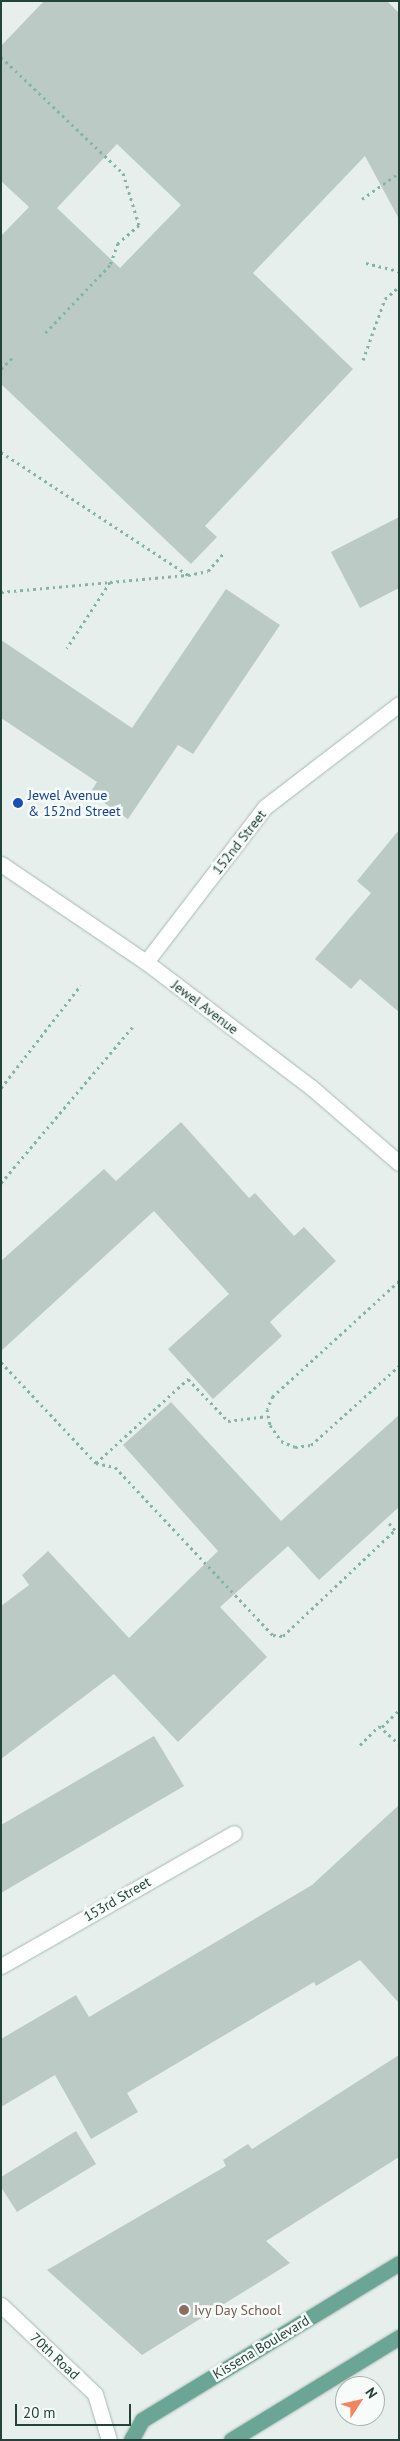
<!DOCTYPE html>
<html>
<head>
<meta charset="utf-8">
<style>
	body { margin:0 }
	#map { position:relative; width:400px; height:2441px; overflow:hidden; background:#e6efeb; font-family:"PT Sans",sans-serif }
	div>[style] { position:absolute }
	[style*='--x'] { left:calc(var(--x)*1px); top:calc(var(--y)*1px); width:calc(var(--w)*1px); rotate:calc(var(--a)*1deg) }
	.building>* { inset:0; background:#bbcac4 }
	.path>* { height:3px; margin-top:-1.5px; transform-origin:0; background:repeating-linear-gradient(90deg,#86b3a5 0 2.5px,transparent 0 6.5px) }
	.roads { filter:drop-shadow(0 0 1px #a8b8b2) drop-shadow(0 0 1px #a8b8b2) }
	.minor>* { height:15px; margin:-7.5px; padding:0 7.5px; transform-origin:7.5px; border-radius:7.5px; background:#fff }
	.major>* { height:15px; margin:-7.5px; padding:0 7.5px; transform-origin:7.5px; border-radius:7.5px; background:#6aa596 }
	.dots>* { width:14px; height:14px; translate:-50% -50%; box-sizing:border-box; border:2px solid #f7fbf9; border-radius:50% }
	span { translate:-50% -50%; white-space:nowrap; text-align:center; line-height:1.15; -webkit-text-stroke:5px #f7fbf9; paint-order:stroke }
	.transit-label { font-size:14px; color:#164399 }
	.left { translate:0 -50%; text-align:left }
	.street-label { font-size:14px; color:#24423a }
	.education-label { font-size:14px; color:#785e54 }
	.frame { position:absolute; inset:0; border:2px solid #24423a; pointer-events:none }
	.north { position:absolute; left:335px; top:2376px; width:50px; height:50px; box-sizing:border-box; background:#f7fbf9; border:1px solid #a3b1ad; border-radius:50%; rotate:55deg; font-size:14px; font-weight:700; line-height:20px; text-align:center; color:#24423a }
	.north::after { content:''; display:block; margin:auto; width:18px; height:22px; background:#f4845f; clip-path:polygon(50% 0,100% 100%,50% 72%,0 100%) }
	.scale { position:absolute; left:15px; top:2404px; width:116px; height:22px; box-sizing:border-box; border:2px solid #24423a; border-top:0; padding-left:6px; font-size:15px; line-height:18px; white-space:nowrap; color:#24423a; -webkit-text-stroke:4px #f7fbf9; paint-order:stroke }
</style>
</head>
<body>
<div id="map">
	<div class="building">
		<div style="clip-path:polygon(evenodd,44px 1px,387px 1px,399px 13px,399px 219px,365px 156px,253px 273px,353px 369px,205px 526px,217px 537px,191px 564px,1px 384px,1px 236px,29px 207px,1px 181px,1px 46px,44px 1px,117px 144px,181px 205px,120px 268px,57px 208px,117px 144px)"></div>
		<div style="clip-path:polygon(399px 517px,399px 588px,360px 608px,331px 552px)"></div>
		<div style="clip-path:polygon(226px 589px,280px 625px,193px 754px,178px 745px,128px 819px,90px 793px,97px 782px,1px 718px,1px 640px,132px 728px)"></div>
		<div style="clip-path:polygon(399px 830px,399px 1012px,360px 979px,351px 989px,315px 959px,371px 893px,357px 881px)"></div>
		<div style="clip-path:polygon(181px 1122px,249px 1198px,255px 1193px,294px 1236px,304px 1227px,336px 1261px,270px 1322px,282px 1336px,213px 1399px,168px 1349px,229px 1294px,154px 1211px,1px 1351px,1px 1261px,104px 1169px,116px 1181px)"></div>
		<div style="clip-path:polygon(171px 1402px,281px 1521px,399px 1415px,399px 1507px,319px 1580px,288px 1546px,220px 1607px,267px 1657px,178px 1742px,114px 1674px,1px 1759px,1px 1606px,29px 1585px,22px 1575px,48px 1551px,129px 1638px,218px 1551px,123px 1445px)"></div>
		<div style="clip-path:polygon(154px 1736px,184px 1786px,1px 1893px,1px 1825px)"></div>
		<div style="clip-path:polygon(399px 1805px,399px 2003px,360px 1960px,316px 1986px,314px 1982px,127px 2093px,138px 2112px,91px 2139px,55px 2075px,1px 2107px,1px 2039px,76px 1995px,89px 2017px,312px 1885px)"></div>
		<div style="clip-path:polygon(399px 2055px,399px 2157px,266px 2241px,290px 2263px,142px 2355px,47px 2270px,226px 2166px,223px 2160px,248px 2144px,252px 2149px)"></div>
		<div style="clip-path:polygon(76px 2131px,96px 2164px,17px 2212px,1px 2187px,1px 2177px)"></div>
	</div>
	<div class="path">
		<div style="--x:1;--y:57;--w:168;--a:43.6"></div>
		<div style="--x:123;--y:173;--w:54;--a:72.9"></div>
		<div style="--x:139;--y:225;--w:28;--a:139"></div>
		<div style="--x:118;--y:243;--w:23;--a:110"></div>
		<div style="--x:110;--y:265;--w:95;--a:133.7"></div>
		<div style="--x:362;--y:199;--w:45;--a:-35.1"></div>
		<div style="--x:366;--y:263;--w:34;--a:14"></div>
		<div style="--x:363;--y:360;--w:65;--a:-70.2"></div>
		<div style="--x:385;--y:299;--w:18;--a:-41"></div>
		<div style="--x:1;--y:369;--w:16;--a:-45"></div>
		<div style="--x:1;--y:452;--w:224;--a:33.3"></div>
		<div style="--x:188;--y:575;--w:20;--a:-11"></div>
		<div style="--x:208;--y:571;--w:23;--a:-49"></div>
		<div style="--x:110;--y:582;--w:77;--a:-5.2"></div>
		<div style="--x:1;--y:592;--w:109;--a:-5.2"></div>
		<div style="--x:110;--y:582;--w:79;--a:123.1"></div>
		<div style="--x:1;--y:1088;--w:130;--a:-52.2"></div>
		<div style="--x:1;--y:1183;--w:207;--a:-49.9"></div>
		<div style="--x:399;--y:1281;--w:171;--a:137.6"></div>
		<div style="--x:273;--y:1396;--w:14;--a:115"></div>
		<div style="--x:267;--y:1409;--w:16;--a:79"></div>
		<div style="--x:270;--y:1425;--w:19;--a:55"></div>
		<div style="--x:281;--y:1441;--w:15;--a:23"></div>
		<div style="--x:295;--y:1447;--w:16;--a:-7"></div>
		<div style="--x:311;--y:1445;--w:118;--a:-41.9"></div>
		<div style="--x:1;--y:1362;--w:139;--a:46.8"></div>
		<div style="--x:96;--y:1463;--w:125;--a:-42.4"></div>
		<div style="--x:188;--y:1379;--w:58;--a:46.4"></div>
		<div style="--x:228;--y:1421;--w:40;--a:-7.1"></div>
		<div style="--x:96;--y:1463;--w:19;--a:12"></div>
		<div style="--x:115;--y:1467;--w:231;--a:46.8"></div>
		<div style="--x:273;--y:1635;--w:10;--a:6"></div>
		<div style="--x:283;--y:1636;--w:154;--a:-43.4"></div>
		<div style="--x:395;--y:1530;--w:9;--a:-131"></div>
		<div style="--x:382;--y:1727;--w:24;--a:-45"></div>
		<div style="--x:360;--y:1745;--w:27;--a:-45"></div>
		<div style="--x:379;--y:1726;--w:27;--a:42"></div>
	</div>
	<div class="roads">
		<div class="minor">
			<div style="--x:1;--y:864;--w:175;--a:34.1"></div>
			<div style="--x:146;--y:962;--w:208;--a:37.2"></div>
			<div style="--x:312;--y:1088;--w:115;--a:40.8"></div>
			<div style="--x:146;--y:962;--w:195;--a:-52.5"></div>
			<div style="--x:265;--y:807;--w:169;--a:-37.5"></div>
			<div style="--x:1;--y:1966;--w:268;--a:-29.7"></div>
			<div style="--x:1;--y:2305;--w:129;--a:43.4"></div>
			<div style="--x:95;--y:2394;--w:48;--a:73.1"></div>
		</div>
		<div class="major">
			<div style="--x:131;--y:2440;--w:23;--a:-61"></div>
			<div style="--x:142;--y:2420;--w:301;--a:-31.4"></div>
			<div style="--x:231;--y:2440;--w:197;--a:-31.5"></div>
		</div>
	</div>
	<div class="dots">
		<div style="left:18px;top:803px;background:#1a4fb4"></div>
		<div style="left:184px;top:2310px;background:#8d6e63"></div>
	</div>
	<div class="transit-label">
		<span class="left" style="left:28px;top:803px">Jewel Avenue<br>&amp; 152nd Street</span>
	</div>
	<div class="street-label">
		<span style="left:239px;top:842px;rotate:-52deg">152nd Street</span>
		<span style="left:205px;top:1007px;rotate:37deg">Jewel Avenue</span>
		<span style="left:117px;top:1899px;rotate:-30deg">153rd Street</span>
		<span style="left:261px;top:2347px;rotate:-31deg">Kissena Boulevard</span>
		<span style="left:55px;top:2356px;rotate:43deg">70th Road</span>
	</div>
	<div class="education-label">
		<span class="left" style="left:194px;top:2310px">Ivy Day School</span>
	</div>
	<div class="frame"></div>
	<div class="north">N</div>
	<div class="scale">20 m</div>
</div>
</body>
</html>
